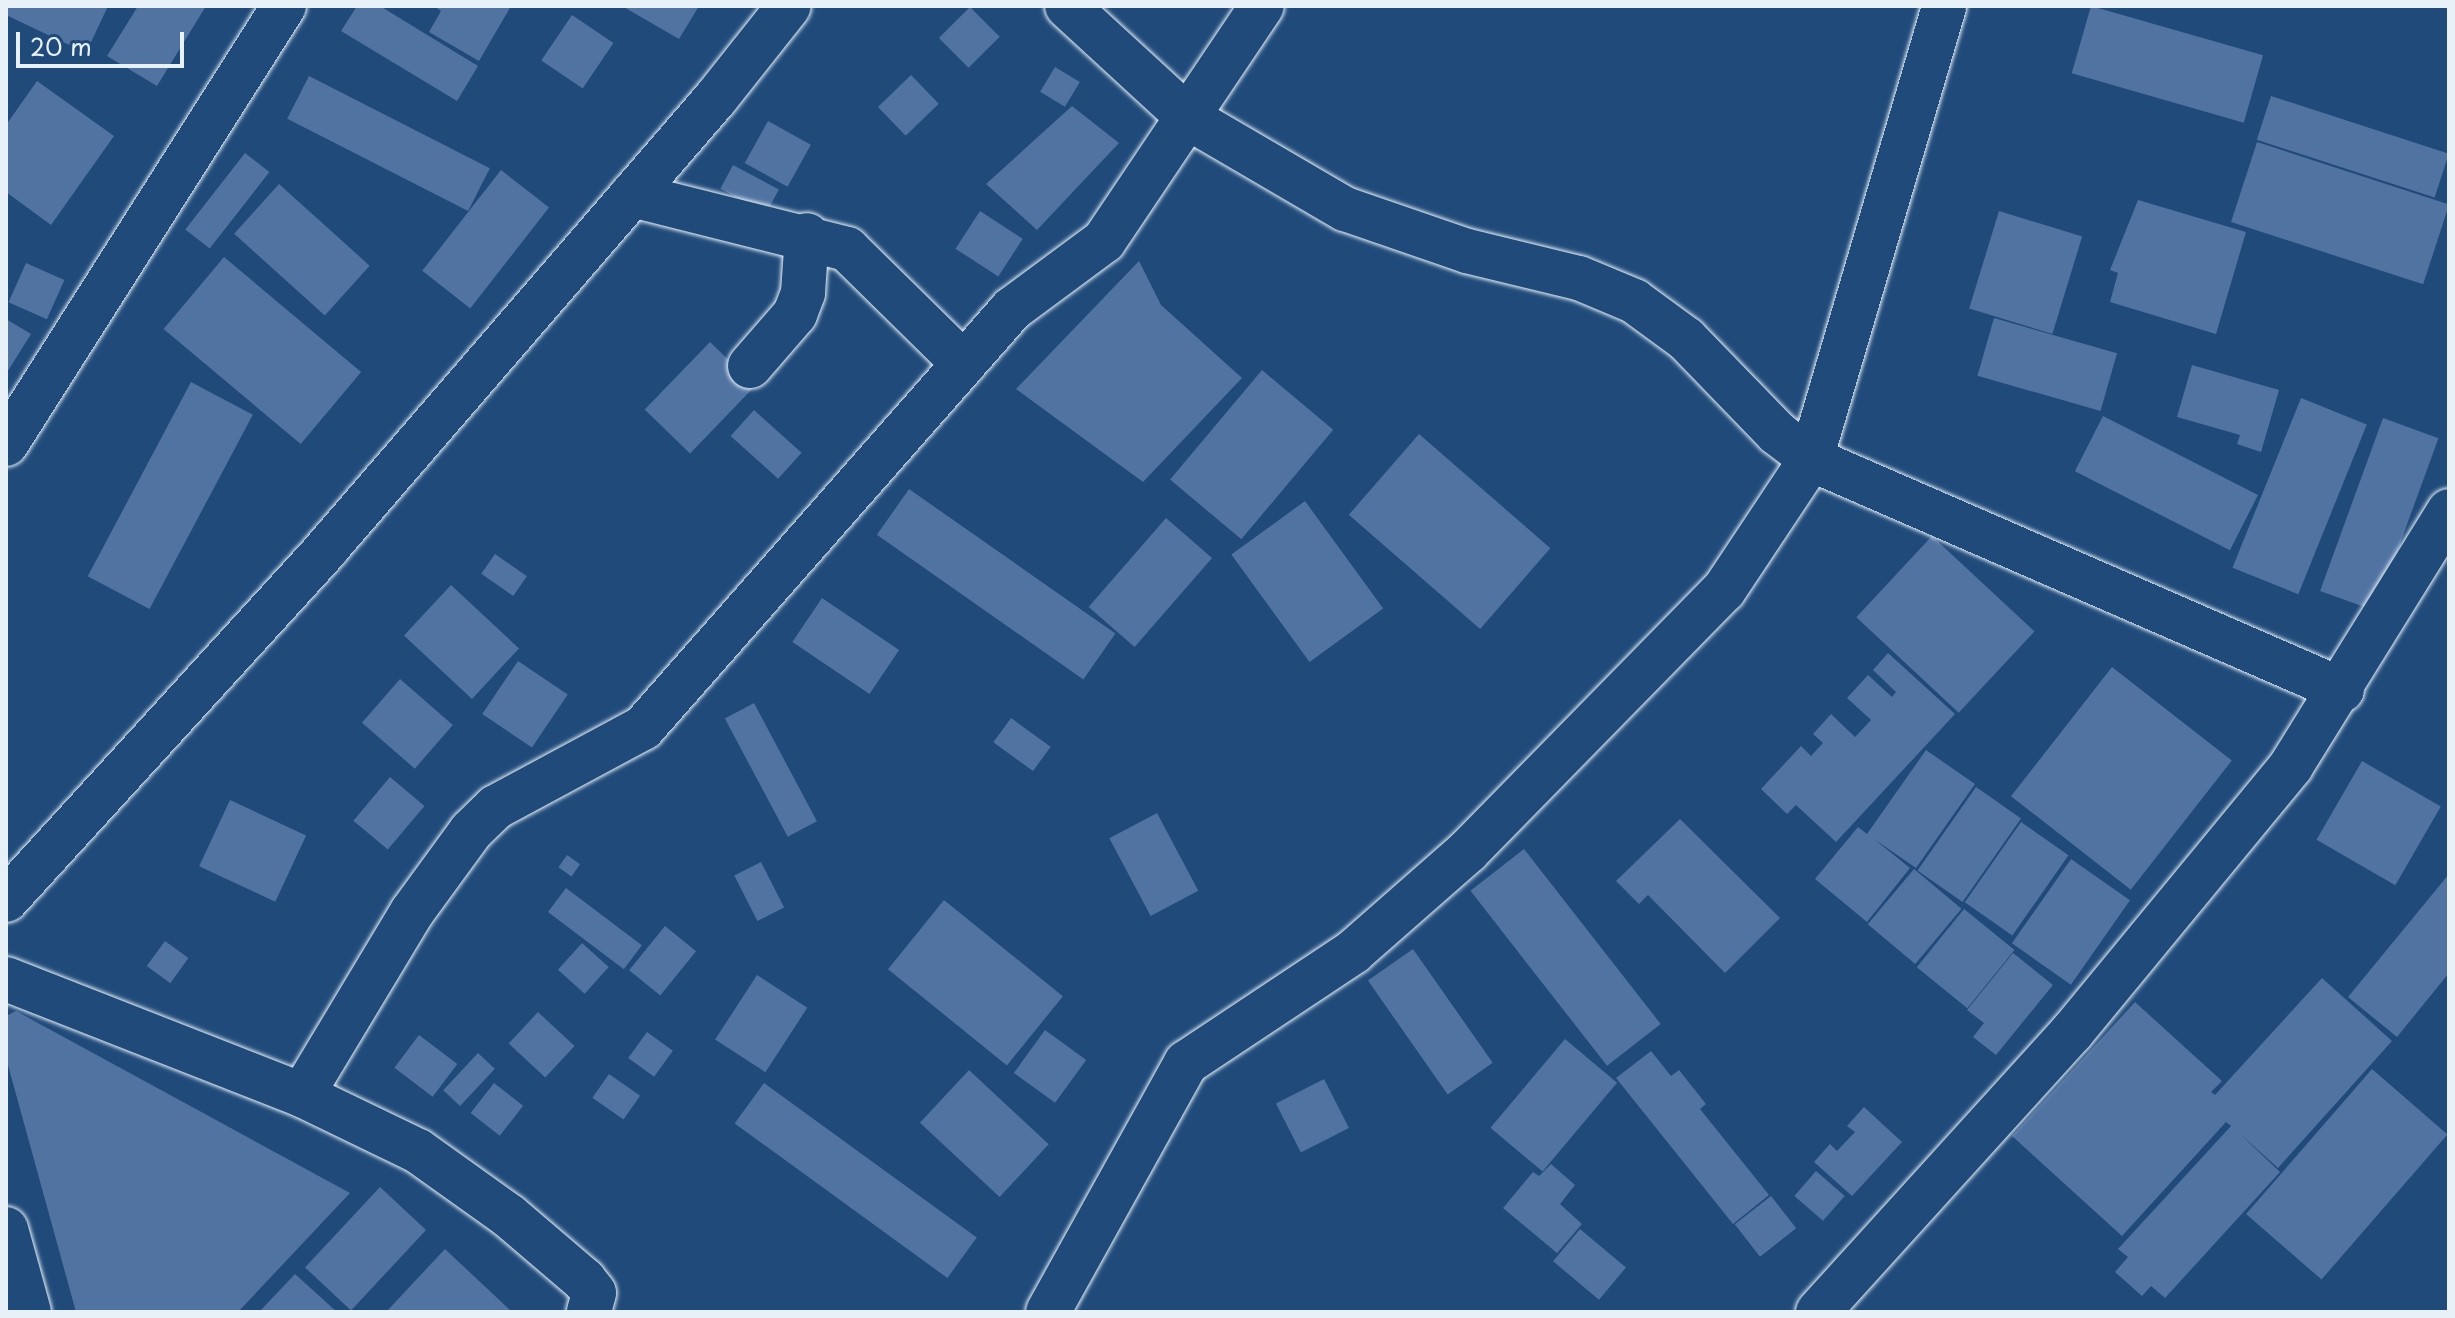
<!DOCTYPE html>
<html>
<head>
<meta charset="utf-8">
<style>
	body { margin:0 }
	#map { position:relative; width:2455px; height:1318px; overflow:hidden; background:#1f4a7a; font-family:"Playpen Sans",sans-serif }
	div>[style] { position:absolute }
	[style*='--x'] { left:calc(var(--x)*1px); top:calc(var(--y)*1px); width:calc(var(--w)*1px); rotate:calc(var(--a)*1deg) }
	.building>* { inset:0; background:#5073a2; transform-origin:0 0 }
	.roads { filter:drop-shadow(0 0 2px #e8f1f8) drop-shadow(0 0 2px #e8f1f8) }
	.street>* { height:44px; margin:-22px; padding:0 22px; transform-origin:22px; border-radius:22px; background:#1f4a7a }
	span { translate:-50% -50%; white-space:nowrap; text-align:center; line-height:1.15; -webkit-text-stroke:8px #1f4a7a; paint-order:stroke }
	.frame { position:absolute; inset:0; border:8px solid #e8f1f8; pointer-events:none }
	.scale { position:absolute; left:16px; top:32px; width:168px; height:36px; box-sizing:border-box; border:4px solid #e8f1f8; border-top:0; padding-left:10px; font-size:24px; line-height:28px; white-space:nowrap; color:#e8f1f8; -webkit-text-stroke:6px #1f4a7a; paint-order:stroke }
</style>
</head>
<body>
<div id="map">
	<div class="building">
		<div style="clip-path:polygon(6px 6px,108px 6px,86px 53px,6px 15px)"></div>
		<div style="clip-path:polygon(138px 6px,206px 6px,157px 86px,107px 56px)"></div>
		<div style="clip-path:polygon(357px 6px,380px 6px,478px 66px,457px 101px,341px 31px)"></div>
		<div style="clip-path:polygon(434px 6px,511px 6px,479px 61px,429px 32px,441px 11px)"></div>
		<div style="clip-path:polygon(622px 6px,699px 6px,679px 39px)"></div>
		<div style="left:2091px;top:6px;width:179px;height:70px;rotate:16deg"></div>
		<div style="left:970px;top:7px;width:42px;height:44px;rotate:45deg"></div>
		<div style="left:572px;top:15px;width:50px;height:55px;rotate:34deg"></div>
		<div style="left:1055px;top:67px;width:29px;height:29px;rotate:31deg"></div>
		<div style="left:911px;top:75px;width:40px;height:46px;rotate:46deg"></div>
		<div style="left:309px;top:76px;width:203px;height:48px;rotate:27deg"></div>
		<div style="clip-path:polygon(37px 81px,114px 136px,51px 225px,6px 192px,6px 125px)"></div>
		<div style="left:2271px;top:96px;width:187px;height:46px;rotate:18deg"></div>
		<div style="clip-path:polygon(1072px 106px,1119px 143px,1037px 230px,986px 184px)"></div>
		<div style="left:768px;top:121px;width:49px;height:48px;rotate:29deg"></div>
		<div style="left:2257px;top:142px;width:202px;height:84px;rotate:18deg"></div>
		<div style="left:245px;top:153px;width:31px;height:97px;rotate:38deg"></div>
		<div style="left:733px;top:165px;width:52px;height:27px;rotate:28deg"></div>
		<div style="left:501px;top:170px;width:61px;height:128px;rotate:38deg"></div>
		<div style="left:279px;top:184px;width:122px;height:67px;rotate:42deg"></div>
		<div style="clip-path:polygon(2138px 200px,2246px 232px,2216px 334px,2110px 302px,2118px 273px,2110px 270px)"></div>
		<div style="left:980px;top:211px;width:51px;height:45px;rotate:33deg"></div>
		<div style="left:1999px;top:211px;width:87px;height:102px;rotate:17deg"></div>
		<div style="left:224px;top:257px;width:179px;height:94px;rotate:40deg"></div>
		<div style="clip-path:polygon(1139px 261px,1161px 305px,1242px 378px,1143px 482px,1016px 389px)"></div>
		<div style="left:26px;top:263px;width:42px;height:43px;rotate:24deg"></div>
		<div style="left:1994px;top:318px;width:128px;height:60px;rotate:16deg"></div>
		<div style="clip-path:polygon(6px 319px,31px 334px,6px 374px)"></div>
		<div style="left:710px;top:342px;width:63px;height:94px;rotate:44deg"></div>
		<div style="clip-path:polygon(2192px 365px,2279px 390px,2261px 452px,2237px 444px,2240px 435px,2177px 417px)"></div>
		<div style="left:1262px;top:370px;width:93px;height:143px;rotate:40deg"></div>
		<div style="left:191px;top:382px;width:70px;height:220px;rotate:28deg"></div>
		<div style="left:2301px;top:398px;width:71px;height:183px;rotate:22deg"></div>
		<div style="left:754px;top:410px;width:64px;height:35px;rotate:42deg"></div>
		<div style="left:2103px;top:416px;width:174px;height:62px;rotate:27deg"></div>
		<div style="left:2383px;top:418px;width:59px;height:184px;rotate:20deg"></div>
		<div style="left:1419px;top:434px;width:174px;height:107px;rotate:41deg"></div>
		<div style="left:909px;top:489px;width:252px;height:56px;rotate:35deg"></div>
		<div style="left:1305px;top:501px;width:133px;height:91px;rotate:54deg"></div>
		<div style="left:1166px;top:518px;width:61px;height:118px;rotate:41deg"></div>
		<div style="left:1932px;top:536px;width:140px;height:111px;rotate:43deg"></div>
		<div style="left:495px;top:554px;width:39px;height:24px;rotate:35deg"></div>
		<div style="left:451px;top:585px;width:93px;height:69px;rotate:43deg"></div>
		<div style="left:822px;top:598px;width:93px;height:53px;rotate:34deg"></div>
		<div style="clip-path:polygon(1888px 653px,1955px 714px,1836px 842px,1796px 805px,1787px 814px,1761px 789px,1801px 746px,1811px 756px,1823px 743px,1813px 734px,1831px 714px,1855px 737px,1871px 720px,1847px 698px,1868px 675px,1892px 697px,1896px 692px,1873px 670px)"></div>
		<div style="left:518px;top:661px;width:60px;height:64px;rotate:34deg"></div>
		<div style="left:2112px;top:667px;width:152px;height:164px;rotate:38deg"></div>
		<div style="left:400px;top:679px;width:70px;height:58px;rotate:41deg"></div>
		<div style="left:754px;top:703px;width:134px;height:33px;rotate:62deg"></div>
		<div style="left:1011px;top:718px;width:49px;height:30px;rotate:36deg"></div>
		<div style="clip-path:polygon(1926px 750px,1975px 784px,1916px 868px,1874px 839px,1910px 868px,1867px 922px,1815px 879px,1858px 827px,1867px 834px)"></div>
		<div style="left:2362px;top:761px;width:91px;height:91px;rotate:30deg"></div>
		<div style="left:390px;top:777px;width:45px;height:57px;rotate:40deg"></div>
		<div style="left:1976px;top:787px;width:55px;height:102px;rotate:35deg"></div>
		<div style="left:230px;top:800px;width:84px;height:73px;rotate:25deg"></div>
		<div style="left:1157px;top:813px;width:88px;height:54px;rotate:62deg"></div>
		<div style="clip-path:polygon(1680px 819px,1780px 918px,1725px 973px,1648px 895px,1639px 904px,1616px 881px)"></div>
		<div style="left:2021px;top:822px;width:58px;height:98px;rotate:35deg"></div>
		<div style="left:1524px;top:849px;width:222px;height:68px;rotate:52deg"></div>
		<div style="left:567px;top:855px;width:16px;height:15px;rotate:35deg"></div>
		<div style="left:2071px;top:859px;width:72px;height:103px;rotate:35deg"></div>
		<div style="left:761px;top:862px;width:51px;height:30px;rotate:63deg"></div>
		<div style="left:1914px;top:869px;width:62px;height:72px;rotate:40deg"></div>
		<div style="clip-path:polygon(2449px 874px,2449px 973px,2397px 1037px,2348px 997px)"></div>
		<div style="left:566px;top:888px;width:95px;height:30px;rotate:37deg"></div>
		<div style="left:944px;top:900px;width:153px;height:89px;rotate:39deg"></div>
		<div style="left:1964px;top:909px;width:65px;height:75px;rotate:39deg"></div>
		<div style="left:665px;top:926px;width:40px;height:57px;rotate:39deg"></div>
		<div style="left:165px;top:941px;width:29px;height:31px;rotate:36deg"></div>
		<div style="left:582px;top:943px;width:36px;height:36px;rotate:42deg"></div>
		<div style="left:1413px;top:949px;width:139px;height:55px;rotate:55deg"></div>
		<div style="clip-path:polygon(2013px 953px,2053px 985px,1996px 1055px,1973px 1037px,1984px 1023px,1967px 1010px)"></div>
		<div style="left:757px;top:975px;width:60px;height:77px;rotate:33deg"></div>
		<div style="clip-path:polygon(2322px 978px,2392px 1041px,2278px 1168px,2239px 1133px,2280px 1172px,2165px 1298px,2151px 1286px,2142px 1296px,2115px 1272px,2128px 1257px,2118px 1249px,2231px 1126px,2226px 1122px,2122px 1236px,2012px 1136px,2135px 1002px,2222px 1081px,2211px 1092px,2215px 1095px)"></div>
		<div style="clip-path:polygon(16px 1011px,350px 1193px,238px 1312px,76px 1312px,6px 1058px,6px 1016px)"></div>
		<div style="left:538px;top:1012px;width:50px;height:43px;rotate:43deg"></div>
		<div style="left:1045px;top:1030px;width:51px;height:53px;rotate:36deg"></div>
		<div style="left:647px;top:1032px;width:32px;height:32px;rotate:36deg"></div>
		<div style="left:419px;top:1035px;width:48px;height:41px;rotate:37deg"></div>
		<div style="left:1565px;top:1039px;width:68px;height:116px;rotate:40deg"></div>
		<div style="clip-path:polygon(1651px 1051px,1671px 1076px,1679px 1070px,1706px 1104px,1700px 1109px,1769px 1195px,1733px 1224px,1616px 1078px)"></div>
		<div style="left:478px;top:1053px;width:23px;height:51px;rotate:43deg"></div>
		<div style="left:2372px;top:1069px;width:100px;height:192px;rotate:41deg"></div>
		<div style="left:969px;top:1070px;width:109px;height:72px;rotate:43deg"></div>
		<div style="left:609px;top:1074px;width:38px;height:29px;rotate:35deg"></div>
		<div style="left:1324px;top:1079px;width:55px;height:54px;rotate:63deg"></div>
		<div style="left:494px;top:1083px;width:37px;height:38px;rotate:38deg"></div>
		<div style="left:764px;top:1083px;width:263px;height:50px;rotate:36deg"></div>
		<div style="clip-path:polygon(1864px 1107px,1902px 1142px,1852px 1196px,1814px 1162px,1830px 1144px,1837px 1151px,1855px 1132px,1847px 1126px)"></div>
		<div style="clip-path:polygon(1551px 1164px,1575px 1185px,1560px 1204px,1582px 1224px,1557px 1253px,1503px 1208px,1533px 1172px,1539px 1176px)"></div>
		<div style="left:1816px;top:1171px;width:38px;height:33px;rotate:41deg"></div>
		<div style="left:380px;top:1187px;width:63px;height:110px;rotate:43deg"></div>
		<div style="left:1771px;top:1196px;width:41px;height:46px;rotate:52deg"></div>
		<div style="left:1580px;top:1229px;width:60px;height:42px;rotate:40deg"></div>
		<div style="clip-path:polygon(445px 1249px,512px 1312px,386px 1312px)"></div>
		<div style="clip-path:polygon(295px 1274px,337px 1312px,259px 1312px)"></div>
	</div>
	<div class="roads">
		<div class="street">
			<div style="--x:1067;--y:6;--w:166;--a:42.6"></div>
			<div style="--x:1189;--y:118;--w:181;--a:30.3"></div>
			<div style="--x:1345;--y:209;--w:129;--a:19"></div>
			<div style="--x:1467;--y:251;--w:115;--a:13.6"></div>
			<div style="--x:1579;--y:278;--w:60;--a:22.7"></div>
			<div style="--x:1634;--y:301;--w:64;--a:36.2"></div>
			<div style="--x:1686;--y:339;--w:131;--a:45.9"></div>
			<div style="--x:1777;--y:433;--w:43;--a:37.4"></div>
			<div style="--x:1811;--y:459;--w:579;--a:23.51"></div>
			<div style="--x:632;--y:195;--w:222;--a:14.1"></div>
			<div style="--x:847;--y:249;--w:164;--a:44.5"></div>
			<div style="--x:750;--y:366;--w:69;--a:-49.1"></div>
			<div style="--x:795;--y:314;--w:22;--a:-69"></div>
			<div style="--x:803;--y:293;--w:58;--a:-86.1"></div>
			<div style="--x:6;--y:444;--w:519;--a:-57.6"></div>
			<div style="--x:6;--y:900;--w:476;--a:-47.6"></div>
			<div style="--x:327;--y:548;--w:595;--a:-49.16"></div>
			<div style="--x:716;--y:98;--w:117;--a:-51.6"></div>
			<div style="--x:6;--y:979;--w:318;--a:21.4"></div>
			<div style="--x:302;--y:1095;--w:129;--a:25.8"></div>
			<div style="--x:418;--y:1151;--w:112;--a:35.5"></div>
			<div style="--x:509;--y:1216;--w:99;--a:40.5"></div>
			<div style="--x:584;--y:1280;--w:16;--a:52"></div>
			<div style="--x:594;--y:1293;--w:20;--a:105"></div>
			<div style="--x:302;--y:1095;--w:214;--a:-59"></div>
			<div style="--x:412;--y:912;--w:100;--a:-53.9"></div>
			<div style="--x:471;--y:831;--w:35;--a:-44"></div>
			<div style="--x:496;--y:807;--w:167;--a:-28.3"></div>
			<div style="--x:643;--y:728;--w:558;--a:-48.63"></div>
			<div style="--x:1012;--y:309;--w:114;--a:-36.5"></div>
			<div style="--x:1104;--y:241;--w:283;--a:-56.1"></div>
			<div style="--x:6;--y:1229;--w:86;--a:74.5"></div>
			<div style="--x:1048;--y:1312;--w:285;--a:-61"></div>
			<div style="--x:1186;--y:1063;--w:201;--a:-33.6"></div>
			<div style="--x:1353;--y:952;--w:153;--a:-41.3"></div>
			<div style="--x:1468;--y:851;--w:366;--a:-45.6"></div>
			<div style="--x:1724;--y:590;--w:157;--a:-56.4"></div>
			<div style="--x:1811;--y:459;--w:472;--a:-73.6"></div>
			<div style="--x:1818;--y:1312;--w:378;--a:-47.8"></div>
			<div style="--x:2072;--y:1032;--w:345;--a:-50.5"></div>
			<div style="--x:2291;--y:766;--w:300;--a:-58.2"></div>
		</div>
	</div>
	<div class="frame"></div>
	<div class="scale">20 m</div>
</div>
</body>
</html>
